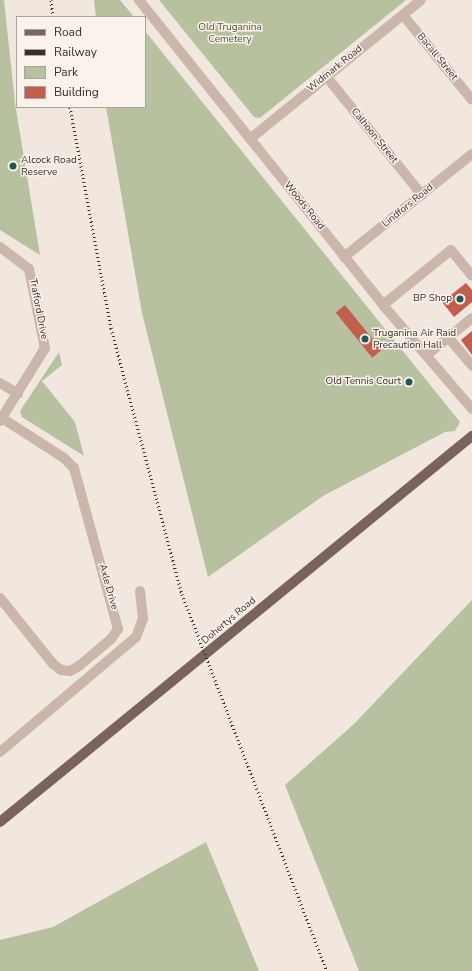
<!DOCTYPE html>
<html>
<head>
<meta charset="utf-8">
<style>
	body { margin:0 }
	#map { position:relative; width:472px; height:971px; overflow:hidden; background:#f2e7df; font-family:"Nunito Sans",sans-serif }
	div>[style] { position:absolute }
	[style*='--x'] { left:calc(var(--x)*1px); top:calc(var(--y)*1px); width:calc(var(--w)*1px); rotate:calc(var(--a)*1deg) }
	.green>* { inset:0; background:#b8c19f }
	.building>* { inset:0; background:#c25e4c; transform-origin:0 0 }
	.minor>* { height:10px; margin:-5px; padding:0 5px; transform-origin:5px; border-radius:5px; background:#cab6aa }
	.major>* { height:10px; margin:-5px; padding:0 5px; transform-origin:5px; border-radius:5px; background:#79635b }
	.rail>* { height:3px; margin-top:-1.5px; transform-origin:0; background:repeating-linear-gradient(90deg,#382d2a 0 1px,transparent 0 4px) }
	.dots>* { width:11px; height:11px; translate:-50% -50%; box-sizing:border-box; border:2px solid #faf2eb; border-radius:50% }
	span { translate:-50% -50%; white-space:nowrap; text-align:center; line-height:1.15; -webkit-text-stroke:3px #faf2eb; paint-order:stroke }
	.park-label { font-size:10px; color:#4b562e }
	.street-label { font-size:10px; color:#382d2a }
	.poi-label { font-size:10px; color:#382d2a }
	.left { translate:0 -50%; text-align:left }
	.right { translate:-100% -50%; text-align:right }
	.legend { position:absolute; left:16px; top:16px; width:130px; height:92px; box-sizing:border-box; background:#faf2eb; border:1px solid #aca39e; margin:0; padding:5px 7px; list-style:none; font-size:12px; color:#382d2a }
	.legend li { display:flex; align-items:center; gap:8px; height:20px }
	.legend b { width:20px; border:1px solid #aca39e }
</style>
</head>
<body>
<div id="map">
	<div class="green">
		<div style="clip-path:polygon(0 0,4px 0,15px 103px,40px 255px,0 230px)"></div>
		<div style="clip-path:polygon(94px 0,120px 0,134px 17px,96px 17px)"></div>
		<div style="clip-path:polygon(159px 0,406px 0,260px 118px,254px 117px)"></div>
		<div style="clip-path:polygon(145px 31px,460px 422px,455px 431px,445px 432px,323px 496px,208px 577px,142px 313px,106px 107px,145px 107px)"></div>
		<div style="clip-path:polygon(59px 352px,62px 365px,42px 381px,75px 422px,84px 456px,22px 417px,20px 411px)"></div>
		<div style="clip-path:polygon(472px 600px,472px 971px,359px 971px,285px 785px,354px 724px)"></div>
		<div style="clip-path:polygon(206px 842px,259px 971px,0 971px,0 940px,53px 927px)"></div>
	</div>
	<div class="building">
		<div style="clip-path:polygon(466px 283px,472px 290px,472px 302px,454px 317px,442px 302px)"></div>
		<div style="left:345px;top:305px;width:58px;height:12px;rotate:51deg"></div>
		<div style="clip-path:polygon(472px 331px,472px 355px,461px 340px)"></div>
	</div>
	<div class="minor">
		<div style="--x:139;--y:0;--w:391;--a:51.3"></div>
		<div style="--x:383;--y:305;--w:137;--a:49.4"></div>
		<div style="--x:403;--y:15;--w:109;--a:50.9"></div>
		<div style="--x:326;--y:76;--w:153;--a:51.1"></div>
		<div style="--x:250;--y:139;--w:220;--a:-39.1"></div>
		<div style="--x:0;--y:247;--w:36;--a:37"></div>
		<div style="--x:29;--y:269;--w:81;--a:78.6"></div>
		<div style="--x:45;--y:348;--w:86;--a:121.7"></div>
		<div style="--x:344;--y:257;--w:164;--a:-38.8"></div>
		<div style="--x:383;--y:305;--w:87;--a:-39"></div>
		<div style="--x:451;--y:250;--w:33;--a:51"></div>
		<div style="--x:448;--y:337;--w:38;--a:50"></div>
		<div style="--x:427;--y:355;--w:58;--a:-39.4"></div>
		<div style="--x:0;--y:383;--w:21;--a:31"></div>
		<div style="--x:0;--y:598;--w:85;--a:51.2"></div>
		<div style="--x:53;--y:664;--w:10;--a:37"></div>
		<div style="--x:61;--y:670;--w:9;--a:6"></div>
		<div style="--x:70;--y:671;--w:10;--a:-29"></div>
		<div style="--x:79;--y:666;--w:42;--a:-40.2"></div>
		<div style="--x:111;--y:639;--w:12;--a:-55"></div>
		<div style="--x:118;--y:629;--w:167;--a:-105.3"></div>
		<div style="--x:74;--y:468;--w:14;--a:-135"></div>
		<div style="--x:64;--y:458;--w:74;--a:-147.2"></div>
		<div style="--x:0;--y:752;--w:178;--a:-40.2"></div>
		<div style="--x:136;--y:637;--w:19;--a:-69"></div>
		<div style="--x:143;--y:619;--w:28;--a:-96"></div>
	</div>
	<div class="major">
		<div style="--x:0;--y:822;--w:610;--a:-39.28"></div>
	</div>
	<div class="rail">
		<div style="--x:51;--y:0;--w:17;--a:83"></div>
		<div style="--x:70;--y:107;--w:225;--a:79.5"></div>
		<div style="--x:111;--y:328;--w:275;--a:75.1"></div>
		<div style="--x:182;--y:594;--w:404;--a:69"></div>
	</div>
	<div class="dots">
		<div style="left:13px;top:166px;background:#205857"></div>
		<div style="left:460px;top:299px;background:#205857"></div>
		<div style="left:365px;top:339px;background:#205857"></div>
		<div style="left:409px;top:382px;background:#205857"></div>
	</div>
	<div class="park-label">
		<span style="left:230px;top:33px">Old Truganina<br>Cemetery</span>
	</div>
	<div class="street-label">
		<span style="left:437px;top:57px;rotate:51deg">Bacall Street</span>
		<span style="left:335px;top:69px;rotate:-39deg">Widmark Road</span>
		<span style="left:374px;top:136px;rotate:51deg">Calhoon Street</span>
		<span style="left:304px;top:206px;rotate:51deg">Woods Road</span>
		<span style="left:408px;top:206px;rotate:-39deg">Lindfors Road</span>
		<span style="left:38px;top:309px;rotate:79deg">Trafford Drive</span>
		<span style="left:108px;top:587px;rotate:74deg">Axle Drive</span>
		<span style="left:229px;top:621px;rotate:-40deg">Dohertys Road</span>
	</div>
	<div class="poi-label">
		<span class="left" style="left:21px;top:166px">Alcock Road<br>Reserve</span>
		<span class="right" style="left:452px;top:299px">BP Shop</span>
		<span class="left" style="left:373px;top:339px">Truganina Air Raid<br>Precaution Hall</span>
		<span class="right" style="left:401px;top:382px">Old Tennis Court</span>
	</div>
	<ul class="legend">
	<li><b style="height:5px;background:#79635b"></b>Road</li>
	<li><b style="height:5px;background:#382d2a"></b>Railway</li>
	<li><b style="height:11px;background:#b8c19f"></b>Park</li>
	<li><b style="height:11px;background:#c25e4c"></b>Building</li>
	</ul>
</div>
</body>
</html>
